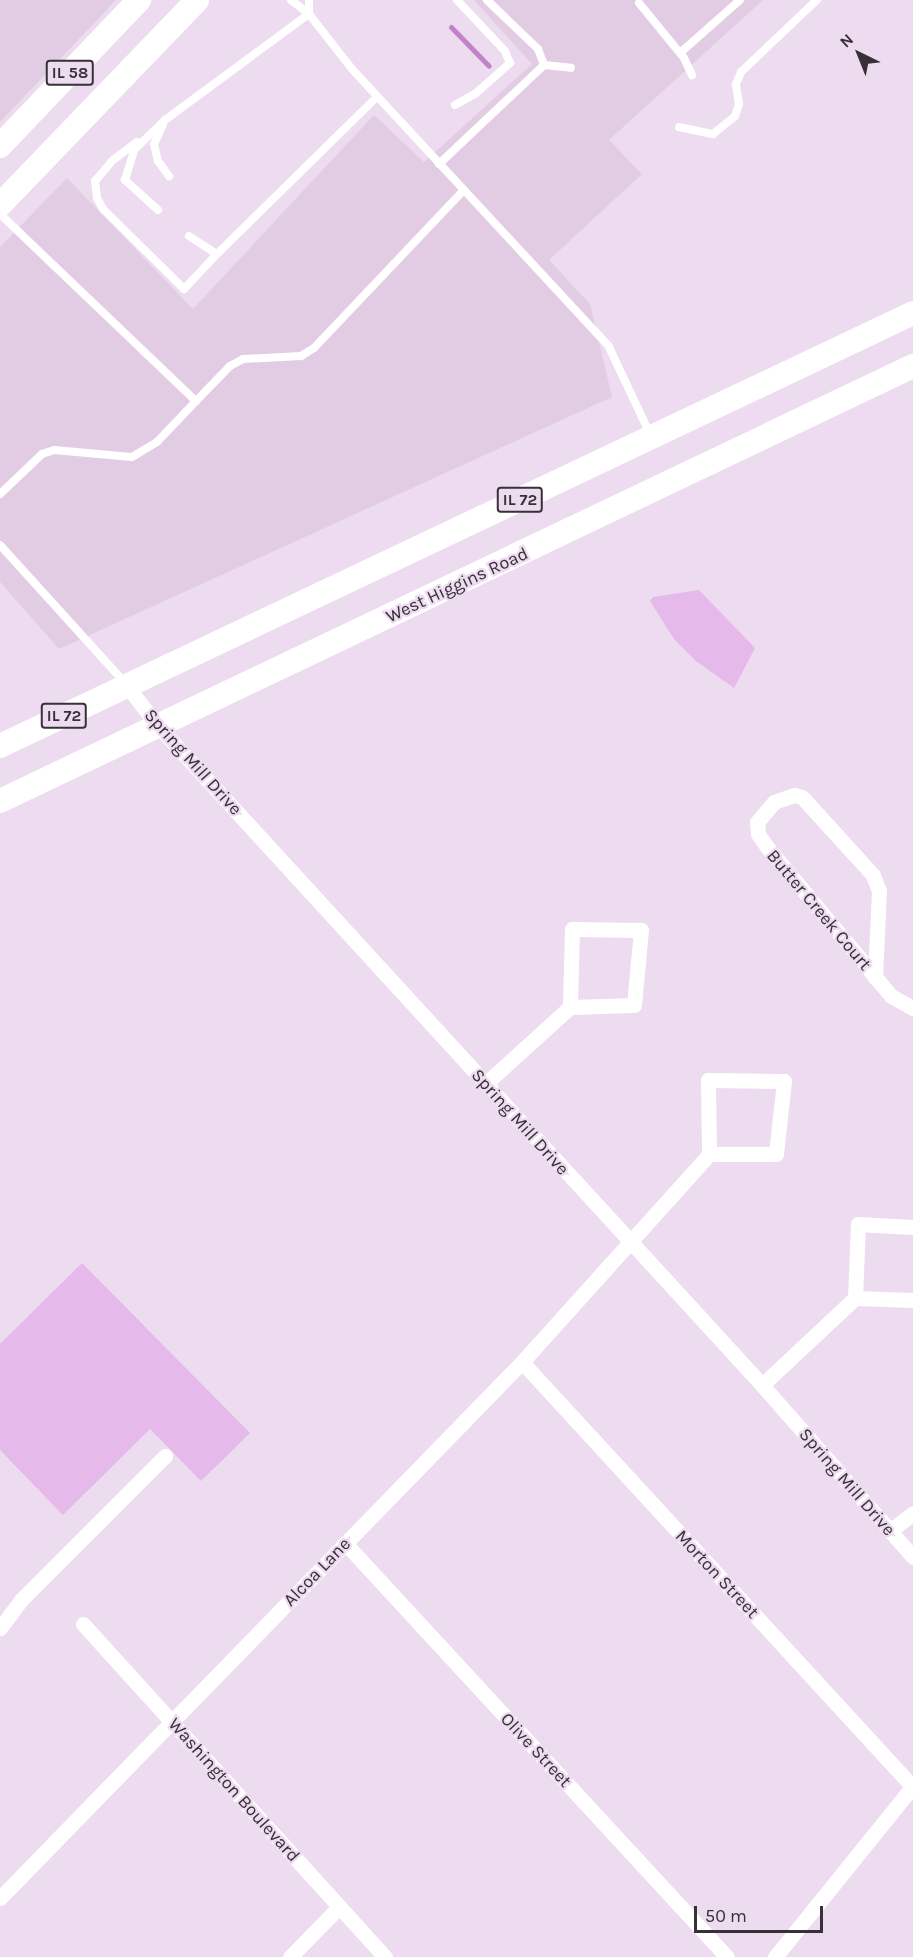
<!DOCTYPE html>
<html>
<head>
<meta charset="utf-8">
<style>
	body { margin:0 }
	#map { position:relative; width:913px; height:1957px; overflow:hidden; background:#eddbef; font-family:Karla,sans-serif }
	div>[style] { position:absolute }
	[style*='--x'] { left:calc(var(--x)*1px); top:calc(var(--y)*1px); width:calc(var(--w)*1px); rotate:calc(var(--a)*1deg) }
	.built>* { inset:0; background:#e2cce4 }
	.green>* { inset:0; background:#e5b9ea }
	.stream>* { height:5px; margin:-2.5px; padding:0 2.5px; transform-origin:2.5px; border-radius:2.5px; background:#c283c9 }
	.service>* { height:8px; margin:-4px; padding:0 4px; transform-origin:4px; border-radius:4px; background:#fff }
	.minor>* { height:15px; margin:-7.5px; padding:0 7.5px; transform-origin:7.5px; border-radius:7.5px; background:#fff }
	.primary>* { height:24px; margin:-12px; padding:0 12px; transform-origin:12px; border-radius:12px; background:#fff }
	span { translate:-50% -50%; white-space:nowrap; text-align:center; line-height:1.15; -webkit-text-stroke:4.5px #eddbef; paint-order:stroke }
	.shield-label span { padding:2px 4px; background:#eddbef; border:2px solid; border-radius:4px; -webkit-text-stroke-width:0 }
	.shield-label { font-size:16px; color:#373037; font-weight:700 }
	.street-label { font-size:18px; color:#373037 }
	.north { position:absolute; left:829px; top:24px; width:60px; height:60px; -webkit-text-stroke:4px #eddbef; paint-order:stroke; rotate:317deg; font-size:16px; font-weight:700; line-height:24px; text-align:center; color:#373037 }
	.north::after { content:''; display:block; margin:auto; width:21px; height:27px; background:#373037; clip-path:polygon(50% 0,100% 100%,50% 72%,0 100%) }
	.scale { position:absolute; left:694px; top:1906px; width:129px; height:27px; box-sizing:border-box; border:3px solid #373037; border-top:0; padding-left:8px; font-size:18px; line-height:21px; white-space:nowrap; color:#373037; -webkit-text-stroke:4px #eddbef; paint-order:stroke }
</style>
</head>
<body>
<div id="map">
	<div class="built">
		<div style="clip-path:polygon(0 0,116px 0,0 122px)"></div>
		<div style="clip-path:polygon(474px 0,763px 0,609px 140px,642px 174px,549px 260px,590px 304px,612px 397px,59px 649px,0 582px,0 247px,67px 178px,193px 309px,374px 115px,424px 162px,532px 64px)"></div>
	</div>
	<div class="green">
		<div style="clip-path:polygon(699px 590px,755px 648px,734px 688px,696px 661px,674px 639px,650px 601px,653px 597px)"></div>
		<div style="clip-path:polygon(82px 1263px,250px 1433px,201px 1481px,150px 1429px,63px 1515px,0 1450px,0 1344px)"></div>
	</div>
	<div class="stream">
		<div style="--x:451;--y:27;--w:54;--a:45.7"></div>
	</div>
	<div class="service">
		<div style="--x:291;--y:0;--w:23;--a:38"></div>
		<div style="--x:309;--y:14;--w:70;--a:52"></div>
		<div style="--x:352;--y:69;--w:379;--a:47.2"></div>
		<div style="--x:609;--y:347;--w:96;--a:64.8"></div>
		<div style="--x:487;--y:0;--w:71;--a:43.9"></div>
		<div style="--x:538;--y:49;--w:17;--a:69"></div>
		<div style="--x:639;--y:3;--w:71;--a:50.7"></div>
		<div style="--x:684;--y:58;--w:19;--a:65"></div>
		<div style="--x:309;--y:14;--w:14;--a:-90"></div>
		<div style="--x:680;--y:53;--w:80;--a:-41.5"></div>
		<div style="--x:455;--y:105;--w:23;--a:-29"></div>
		<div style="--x:475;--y:94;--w:47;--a:-41.5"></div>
		<div style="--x:510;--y:63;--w:13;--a:-113"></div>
		<div style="--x:505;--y:51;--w:70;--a:-133.3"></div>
		<div style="--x:163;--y:124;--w:22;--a:114"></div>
		<div style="--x:154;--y:144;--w:17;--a:77"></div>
		<div style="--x:158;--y:161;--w:19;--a:54"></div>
		<div style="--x:679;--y:127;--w:35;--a:12"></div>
		<div style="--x:713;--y:134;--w:28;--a:-39"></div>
		<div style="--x:735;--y:116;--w:13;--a:-72"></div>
		<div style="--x:739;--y:104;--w:20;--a:-99"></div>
		<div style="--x:736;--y:84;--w:13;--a:-67"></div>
		<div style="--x:741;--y:72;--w:105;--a:-43.5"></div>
		<div style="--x:137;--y:142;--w:31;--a:143"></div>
		<div style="--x:112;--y:161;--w:26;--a:130"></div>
		<div style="--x:95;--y:181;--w:17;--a:83"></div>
		<div style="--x:97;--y:198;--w:13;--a:61"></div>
		<div style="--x:103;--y:209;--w:114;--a:44.6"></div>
		<div style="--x:184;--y:289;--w:48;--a:-46.7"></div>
		<div style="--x:439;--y:164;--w:144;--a:-43.3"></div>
		<div style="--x:544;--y:65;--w:27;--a:6"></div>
		<div style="--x:158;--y:210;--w:45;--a:-137.7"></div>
		<div style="--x:125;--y:180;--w:31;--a:-73"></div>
		<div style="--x:134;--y:150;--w:43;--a:-44.1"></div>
		<div style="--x:165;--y:120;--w:179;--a:-36.4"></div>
		<div style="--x:0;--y:214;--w:271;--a:43.7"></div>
		<div style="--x:196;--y:401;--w:49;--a:-45.8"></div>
		<div style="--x:230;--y:366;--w:15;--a:-28"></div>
		<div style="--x:243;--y:359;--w:58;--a:-3"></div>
		<div style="--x:301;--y:356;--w:15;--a:-32"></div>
		<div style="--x:314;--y:348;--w:218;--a:-46.5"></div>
		<div style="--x:189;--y:236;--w:33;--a:33"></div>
		<div style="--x:217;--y:254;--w:224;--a:-44.5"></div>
		<div style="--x:0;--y:494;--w:58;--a:-43.6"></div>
		<div style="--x:42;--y:454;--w:13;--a:-18"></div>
		<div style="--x:54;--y:450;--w:78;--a:5.1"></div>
		<div style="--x:132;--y:457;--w:29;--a:-31"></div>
		<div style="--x:157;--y:442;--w:57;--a:-46.4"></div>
		<div style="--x:0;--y:545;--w:188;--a:47.8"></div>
	</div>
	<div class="minor">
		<div style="--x:127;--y:686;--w:51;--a:52.2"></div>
		<div style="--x:158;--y:726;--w:894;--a:47.49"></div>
		<div style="--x:762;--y:1385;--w:229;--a:48.7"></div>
		<div style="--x:875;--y:978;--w:87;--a:-87.4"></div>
		<div style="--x:879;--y:891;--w:17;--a:-111"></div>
		<div style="--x:873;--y:875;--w:105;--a:-132.3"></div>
		<div style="--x:802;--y:797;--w:8;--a:-166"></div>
		<div style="--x:794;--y:795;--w:21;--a:161"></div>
		<div style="--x:774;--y:802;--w:26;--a:130"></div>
		<div style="--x:757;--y:822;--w:12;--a:85"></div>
		<div style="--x:758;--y:834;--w:16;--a:55"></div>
		<div style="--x:767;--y:847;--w:194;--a:50.2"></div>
		<div style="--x:891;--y:996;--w:25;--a:29"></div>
		<div style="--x:485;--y:1084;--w:115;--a:-42.2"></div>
		<div style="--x:570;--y:1007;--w:64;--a:-1.8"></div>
		<div style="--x:634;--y:1005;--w:75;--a:-84.7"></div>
		<div style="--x:641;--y:930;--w:69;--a:-179.2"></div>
		<div style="--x:572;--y:929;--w:78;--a:91.5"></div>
		<div style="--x:855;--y:1298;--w:58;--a:2"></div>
		<div style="--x:522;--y:1362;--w:576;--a:47.39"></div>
		<div style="--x:762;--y:1385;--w:127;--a:-43.1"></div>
		<div style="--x:855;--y:1298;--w:74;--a:-87.7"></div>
		<div style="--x:858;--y:1224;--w:55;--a:3.1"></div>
		<div style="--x:890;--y:1531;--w:29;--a:-38"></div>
		<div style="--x:345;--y:1543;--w:563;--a:47.3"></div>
		<div style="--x:83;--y:1624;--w:450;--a:47.8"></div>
		<div style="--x:0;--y:1628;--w:35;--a:-53"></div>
		<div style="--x:21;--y:1600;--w:204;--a:-45"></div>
		<div style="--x:0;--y:1898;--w:748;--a:-45.76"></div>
		<div style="--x:522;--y:1362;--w:280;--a:-48"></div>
		<div style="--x:709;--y:1154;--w:74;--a:-90.8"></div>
		<div style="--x:708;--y:1080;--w:76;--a:0.8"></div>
		<div style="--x:784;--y:1081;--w:73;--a:96.3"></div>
		<div style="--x:776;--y:1154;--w:67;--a:180"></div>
		<div style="--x:290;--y:1957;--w:70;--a:-45.6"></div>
		<div style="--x:775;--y:1957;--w:220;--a:-51.1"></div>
	</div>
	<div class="primary">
		<div style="--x:0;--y:146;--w:202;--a:-46.4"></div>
		<div style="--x:0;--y:205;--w:284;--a:-46.1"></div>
		<div style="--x:0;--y:746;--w:1010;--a:-25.37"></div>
		<div style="--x:0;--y:801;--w:1011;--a:-25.48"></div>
	</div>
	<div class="shield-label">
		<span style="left:70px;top:73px">IL 58</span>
		<span style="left:520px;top:500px">IL 72</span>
		<span style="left:64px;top:716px">IL 72</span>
	</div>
	<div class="street-label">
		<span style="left:457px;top:585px;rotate:-25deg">West Higgins Road</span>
		<span style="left:193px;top:762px;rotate:48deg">Spring Mill Drive</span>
		<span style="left:819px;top:910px;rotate:50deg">Butter Creek Court</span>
		<span style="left:520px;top:1122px;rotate:48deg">Spring Mill Drive</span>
		<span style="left:847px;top:1482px;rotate:49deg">Spring Mill Drive</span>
		<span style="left:317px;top:1572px;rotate:-46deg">Alcoa Lane</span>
		<span style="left:717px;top:1574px;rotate:47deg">Morton Street</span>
		<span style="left:536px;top:1750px;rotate:47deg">Olive Street</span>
		<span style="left:234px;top:1790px;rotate:48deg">Washington Boulevard</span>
	</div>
	<div class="north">N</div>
	<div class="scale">50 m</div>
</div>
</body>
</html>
